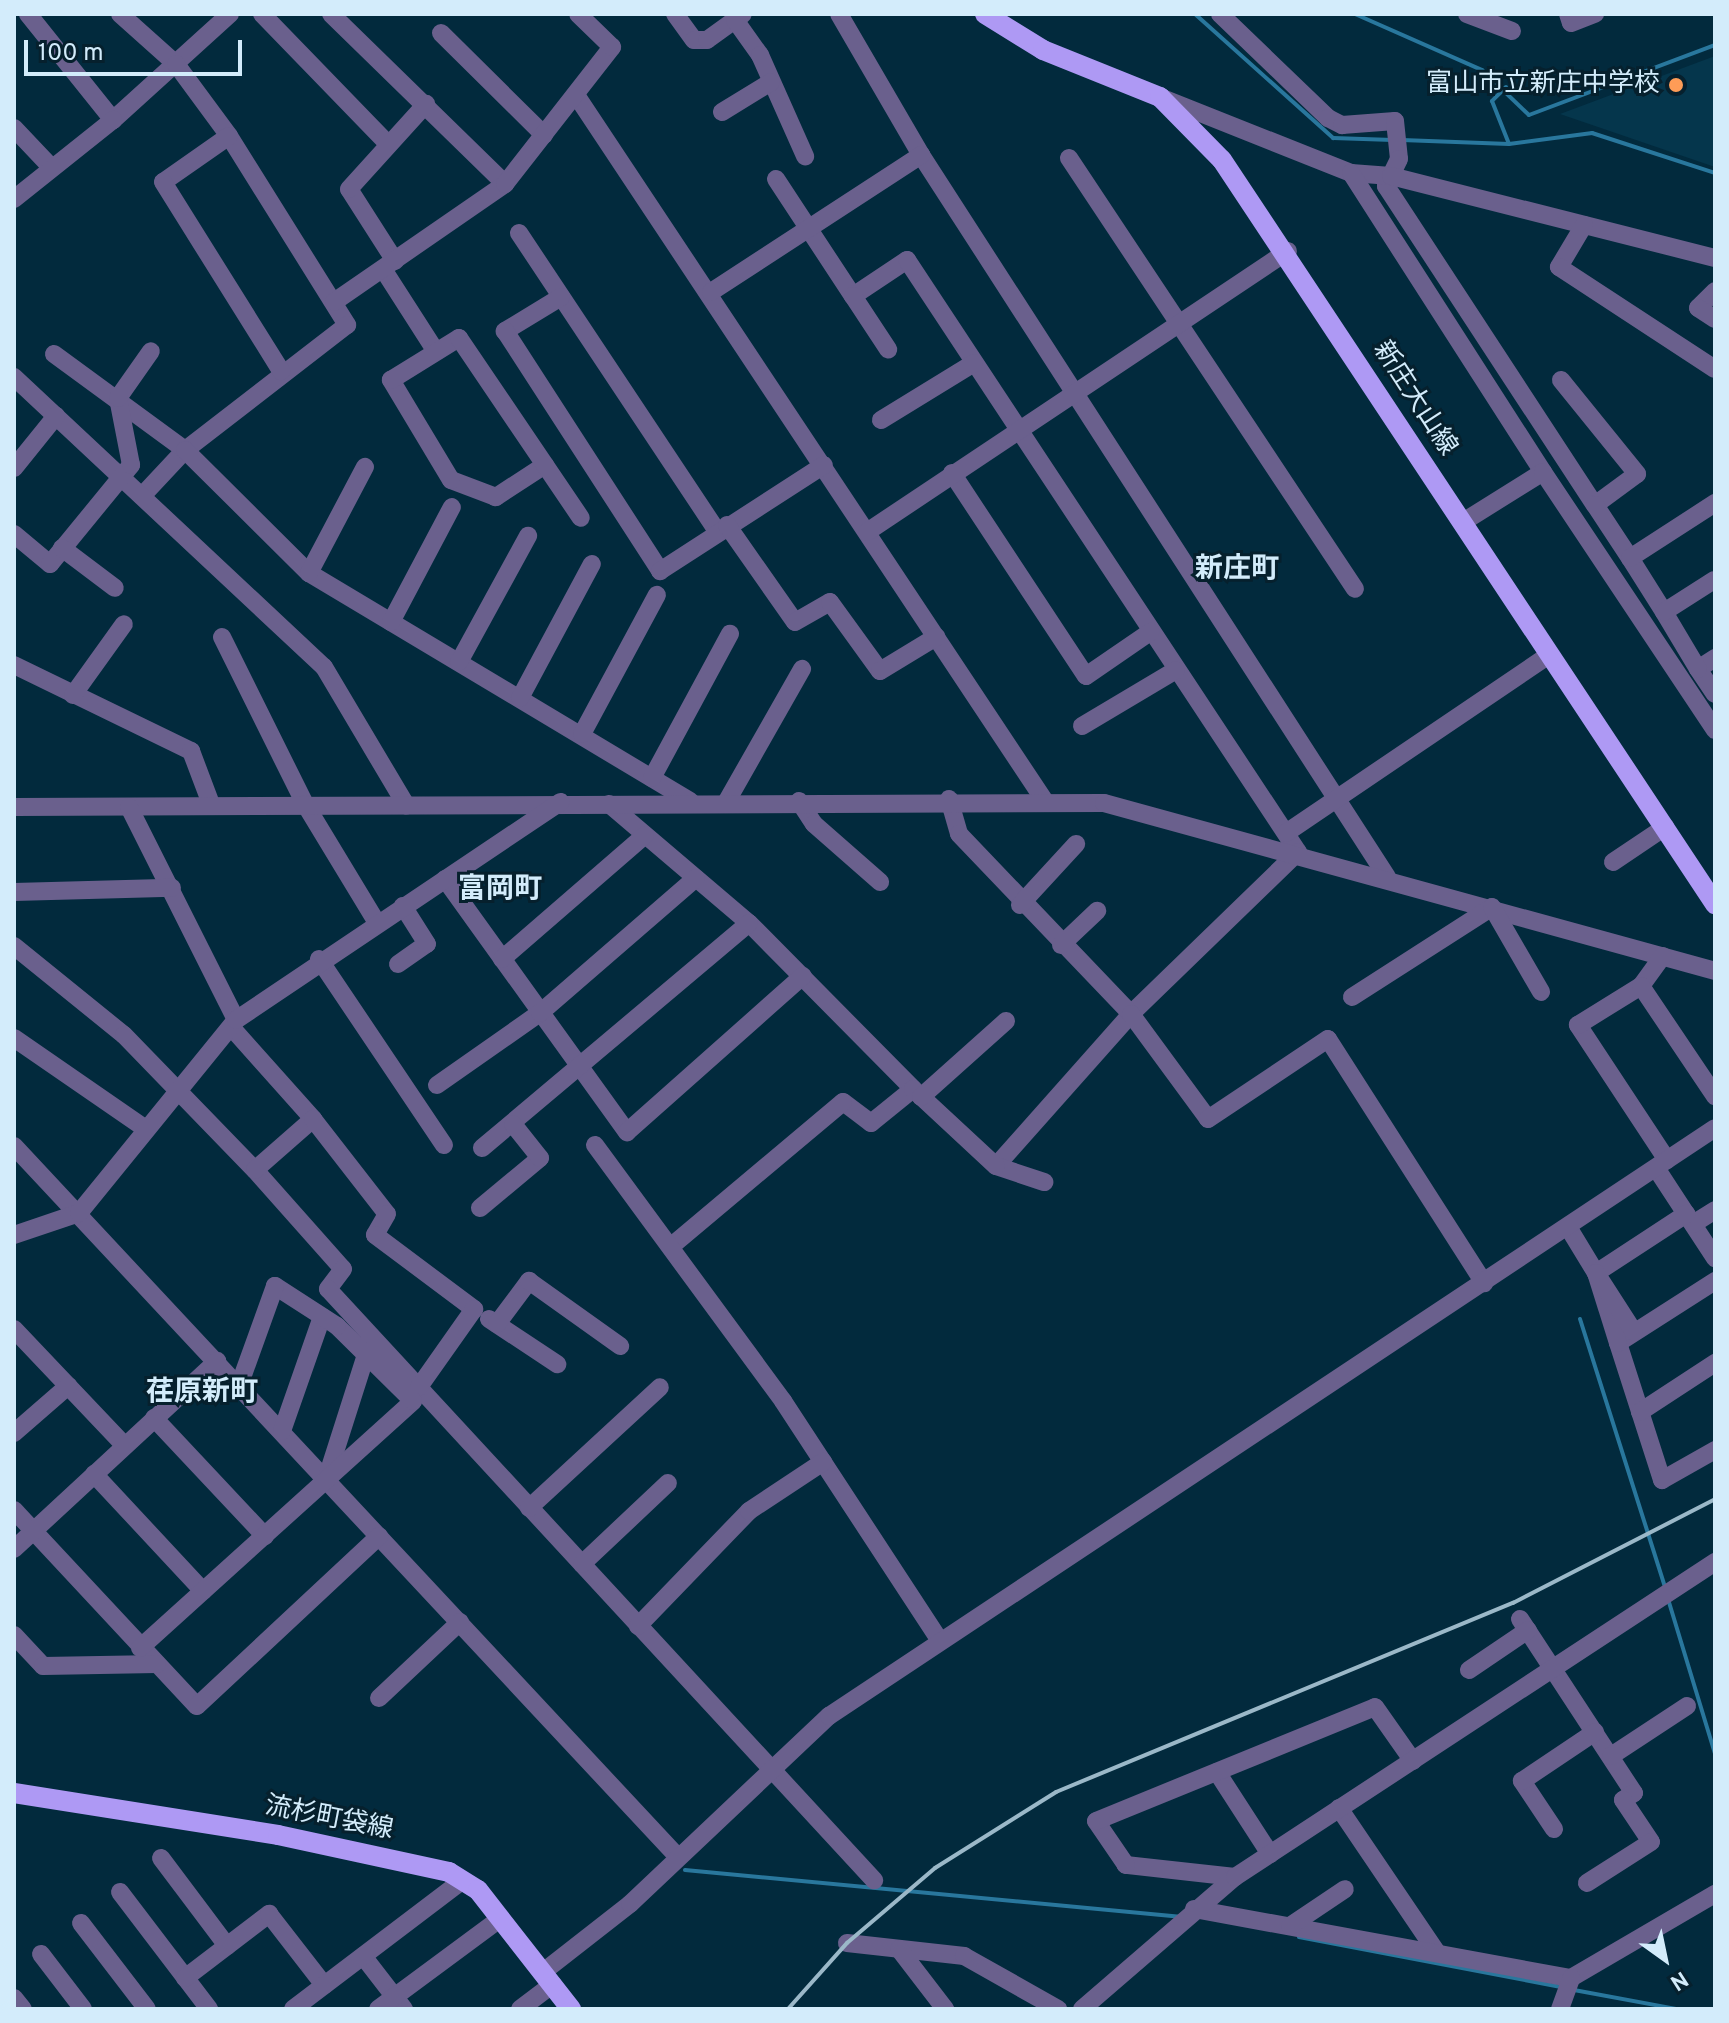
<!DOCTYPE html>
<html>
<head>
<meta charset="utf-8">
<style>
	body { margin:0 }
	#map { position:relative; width:1729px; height:2023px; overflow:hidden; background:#022a3d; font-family:Overpass,"Noto Sans JP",sans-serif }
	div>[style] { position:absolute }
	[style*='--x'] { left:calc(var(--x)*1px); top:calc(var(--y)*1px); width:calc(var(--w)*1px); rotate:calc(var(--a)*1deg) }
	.built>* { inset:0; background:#05364c }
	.stream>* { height:4px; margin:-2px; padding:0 2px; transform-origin:2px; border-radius:2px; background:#29779d }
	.minor>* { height:18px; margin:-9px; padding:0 9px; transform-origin:9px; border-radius:9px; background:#6a608d }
	.major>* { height:20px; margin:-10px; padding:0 10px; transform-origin:10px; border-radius:10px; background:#ae99f4 }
	.rail>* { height:4px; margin:-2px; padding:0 2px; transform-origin:2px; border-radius:2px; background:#9bb8c8 }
	.dots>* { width:22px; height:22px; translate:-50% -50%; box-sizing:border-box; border:4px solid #06202d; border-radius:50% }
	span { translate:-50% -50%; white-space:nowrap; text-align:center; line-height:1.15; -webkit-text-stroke:6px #06202d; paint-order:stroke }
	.poi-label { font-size:26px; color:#d3ecfb }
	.right { translate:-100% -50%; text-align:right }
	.street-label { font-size:26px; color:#d3ecfb }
	.neighbourhood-label { font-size:28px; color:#d3ecfb; font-weight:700 }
	.frame { position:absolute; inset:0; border:16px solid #d3ecfb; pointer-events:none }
	.north { position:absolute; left:1625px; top:1919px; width:80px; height:80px; -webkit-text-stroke:6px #06202d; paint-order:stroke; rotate:147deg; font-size:22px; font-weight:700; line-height:32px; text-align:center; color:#d3ecfb }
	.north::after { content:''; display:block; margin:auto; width:28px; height:36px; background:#d3ecfb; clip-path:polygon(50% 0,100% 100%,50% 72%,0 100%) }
	.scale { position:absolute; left:24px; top:40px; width:218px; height:36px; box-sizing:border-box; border:4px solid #d3ecfb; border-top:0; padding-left:10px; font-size:24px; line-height:28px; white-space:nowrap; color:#d3ecfb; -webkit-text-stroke:6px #06202d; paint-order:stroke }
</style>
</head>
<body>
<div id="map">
	<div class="built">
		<div style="clip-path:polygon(1715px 56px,1715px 167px,1560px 114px)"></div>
	</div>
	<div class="stream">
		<div style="--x:1195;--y:14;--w:186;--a:41.9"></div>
		<div style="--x:1333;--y:138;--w:60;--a:1.9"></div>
		<div style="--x:1355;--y:14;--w:139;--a:23.8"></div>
		<div style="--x:1482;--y:70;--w:65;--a:43.8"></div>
		<div style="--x:1529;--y:115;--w:199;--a:-20.6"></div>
		<div style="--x:1506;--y:87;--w:20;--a:135"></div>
		<div style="--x:1492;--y:101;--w:46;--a:68.4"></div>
		<div style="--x:1509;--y:144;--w:84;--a:-7.5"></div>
		<div style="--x:1592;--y:133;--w:129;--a:18"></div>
		<div style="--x:1402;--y:140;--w:107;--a:2.1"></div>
		<div style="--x:1580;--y:1319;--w:281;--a:72.4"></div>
		<div style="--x:1668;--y:1599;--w:162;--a:73.1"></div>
		<div style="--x:685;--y:1870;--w:497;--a:5.4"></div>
		<div style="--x:1299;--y:1937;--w:268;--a:10.8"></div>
		<div style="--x:1574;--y:1990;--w:105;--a:10.5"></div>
	</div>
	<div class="minor">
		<div style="--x:28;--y:14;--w:136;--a:51.3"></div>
		<div style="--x:113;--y:120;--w:158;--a:-42.2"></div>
		<div style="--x:120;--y:14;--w:75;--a:41.8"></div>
		<div style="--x:176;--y:64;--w:89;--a:53.6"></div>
		<div style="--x:229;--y:136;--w:223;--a:58"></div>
		<div style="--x:347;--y:325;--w:205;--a:142.3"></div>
		<div style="--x:185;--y:450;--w:63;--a:133.1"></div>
		<div style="--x:262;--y:14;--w:180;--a:45.9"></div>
		<div style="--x:331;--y:14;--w:243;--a:44.3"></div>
		<div style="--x:675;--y:14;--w:32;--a:54"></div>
		<div style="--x:694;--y:40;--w:13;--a:0"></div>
		<div style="--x:707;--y:40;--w:44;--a:-35.8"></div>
		<div style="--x:839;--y:14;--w:163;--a:59.8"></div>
		<div style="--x:921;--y:155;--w:859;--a:57.16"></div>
		<div style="--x:1220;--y:14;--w:150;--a:43.9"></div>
		<div style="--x:1328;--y:118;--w:16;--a:27"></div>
		<div style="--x:1342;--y:125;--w:53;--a:-4.3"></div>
		<div style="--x:1395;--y:121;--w:38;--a:84"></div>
		<div style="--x:1399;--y:159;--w:30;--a:116"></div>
		<div style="--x:1386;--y:186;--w:381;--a:56.8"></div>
		<div style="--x:1467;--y:14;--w:48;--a:20.7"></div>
		<div style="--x:1568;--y:14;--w:9;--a:72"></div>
		<div style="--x:1571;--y:23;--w:26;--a:-21"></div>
		<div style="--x:735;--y:20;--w:43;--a:54.5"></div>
		<div style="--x:760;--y:55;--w:111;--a:66"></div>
		<div style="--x:441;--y:33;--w:145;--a:44.7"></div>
		<div style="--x:576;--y:95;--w:846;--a:56.42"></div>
		<div style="--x:1160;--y:97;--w:206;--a:21.7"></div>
		<div style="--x:1351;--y:173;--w:40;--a:4.3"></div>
		<div style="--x:1391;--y:176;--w:334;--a:14.2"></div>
		<div style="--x:722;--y:112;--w:57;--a:-31.5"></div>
		<div style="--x:14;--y:128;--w:51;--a:46.6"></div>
		<div style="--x:229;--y:136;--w:80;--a:145.1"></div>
		<div style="--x:163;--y:182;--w:223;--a:58"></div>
		<div style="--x:1069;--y:158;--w:517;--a:56.43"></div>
		<div style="--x:1351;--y:173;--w:355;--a:57.3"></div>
		<div style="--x:1543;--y:472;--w:94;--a:148"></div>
		<div style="--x:776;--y:179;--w:140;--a:56.7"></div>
		<div style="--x:853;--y:296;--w:65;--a:-33.7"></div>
		<div style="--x:907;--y:260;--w:709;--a:56.56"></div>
		<div style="--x:1298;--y:852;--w:233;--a:135.9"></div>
		<div style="--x:1131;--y:1014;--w:203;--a:131.6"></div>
		<div style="--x:996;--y:1166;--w:51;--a:18.4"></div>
		<div style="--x:14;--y:199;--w:127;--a:-38.6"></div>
		<div style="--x:1584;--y:225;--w:49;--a:120.8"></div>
		<div style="--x:1559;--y:267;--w:186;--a:33.2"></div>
		<div style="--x:519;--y:233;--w:358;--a:56.4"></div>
		<div style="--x:395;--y:261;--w:85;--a:-122.6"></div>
		<div style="--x:349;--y:189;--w:115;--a:-47.8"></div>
		<div style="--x:383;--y:269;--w:96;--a:57.3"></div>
		<div style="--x:1715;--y:291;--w:24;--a:135"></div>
		<div style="--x:1698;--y:308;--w:20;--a:33"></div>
		<div style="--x:711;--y:292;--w:251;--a:-33.1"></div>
		<div style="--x:853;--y:296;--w:64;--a:56.6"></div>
		<div style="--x:561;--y:297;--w:66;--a:148.7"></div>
		<div style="--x:505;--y:331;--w:286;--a:57.1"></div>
		<div style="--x:660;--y:571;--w:195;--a:-32.9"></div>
		<div style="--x:334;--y:302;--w:208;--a:-34.6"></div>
		<div style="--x:505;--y:184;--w:174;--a:-52"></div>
		<div style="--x:612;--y:47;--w:47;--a:-135.9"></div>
		<div style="--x:54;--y:354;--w:162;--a:36.2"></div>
		<div style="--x:185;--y:450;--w:175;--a:44.8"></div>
		<div style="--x:309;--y:573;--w:444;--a:30.9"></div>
		<div style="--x:14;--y:377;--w:424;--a:43.1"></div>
		<div style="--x:324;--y:667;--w:161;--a:59.3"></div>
		<div style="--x:1561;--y:380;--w:121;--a:51"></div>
		<div style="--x:1637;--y:474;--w:52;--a:143.6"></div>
		<div style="--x:1595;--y:505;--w:64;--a:56.6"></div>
		<div style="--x:881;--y:420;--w:109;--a:-31.5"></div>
		<div style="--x:545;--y:465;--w:59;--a:146.9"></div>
		<div style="--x:496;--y:497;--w:48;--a:-159.3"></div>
		<div style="--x:451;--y:480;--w:117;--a:-121"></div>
		<div style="--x:391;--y:380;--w:80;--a:-31.7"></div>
		<div style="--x:459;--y:338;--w:217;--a:55.9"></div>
		<div style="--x:14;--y:468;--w:67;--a:-51.1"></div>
		<div style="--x:1543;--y:472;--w:310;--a:56.3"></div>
		<div style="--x:952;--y:473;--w:243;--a:56.6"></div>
		<div style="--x:1086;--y:676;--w:78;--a:-34.5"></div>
		<div style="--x:727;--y:525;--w:118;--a:55"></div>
		<div style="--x:795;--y:622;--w:40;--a:-29.7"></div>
		<div style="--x:830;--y:602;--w:85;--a:54.1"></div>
		<div style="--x:880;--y:671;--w:66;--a:-31.3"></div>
		<div style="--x:867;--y:532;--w:506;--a:-33.72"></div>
		<div style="--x:14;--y:534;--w:47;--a:39.8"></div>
		<div style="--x:50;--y:564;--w:128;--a:-50.7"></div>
		<div style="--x:131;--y:465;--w:68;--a:-101"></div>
		<div style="--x:118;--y:398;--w:57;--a:-54.9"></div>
		<div style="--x:62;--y:548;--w:66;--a:37"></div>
		<div style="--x:309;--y:573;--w:120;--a:-62.2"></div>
		<div style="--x:1664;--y:612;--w:64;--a:-122.2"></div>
		<div style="--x:1630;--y:558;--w:101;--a:-32.9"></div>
		<div style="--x:391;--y:622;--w:130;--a:-62.1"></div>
		<div style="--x:222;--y:637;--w:186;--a:63.6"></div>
		<div style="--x:305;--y:804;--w:139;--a:58.8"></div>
		<div style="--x:1715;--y:658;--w:20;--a:147"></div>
		<div style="--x:1698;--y:669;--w:30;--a:56"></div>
		<div style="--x:459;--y:662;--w:144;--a:-61.3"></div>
		<div style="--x:14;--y:665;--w:197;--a:25.9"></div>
		<div style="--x:191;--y:751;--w:57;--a:69.3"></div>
		<div style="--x:1698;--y:669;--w:66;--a:-120.8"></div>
		<div style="--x:1664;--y:612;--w:59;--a:-32.6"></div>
		<div style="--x:73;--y:695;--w:87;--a:-54.3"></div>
		<div style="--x:520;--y:698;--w:152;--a:-61.8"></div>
		<div style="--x:1082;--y:726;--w:109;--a:-30.8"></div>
		<div style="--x:582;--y:734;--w:158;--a:-61.7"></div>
		<div style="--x:652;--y:778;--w:164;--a:-61.6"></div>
		<div style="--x:949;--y:799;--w:36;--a:74"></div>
		<div style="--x:959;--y:834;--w:249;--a:46.3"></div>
		<div style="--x:1131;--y:1014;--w:130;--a:53.7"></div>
		<div style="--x:1208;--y:1119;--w:144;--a:-33.7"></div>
		<div style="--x:1328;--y:1039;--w:290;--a:57.4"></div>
		<div style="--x:727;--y:801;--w:152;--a:-60.4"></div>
		<div style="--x:799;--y:801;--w:27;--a:57"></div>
		<div style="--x:814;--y:824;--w:88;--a:41.3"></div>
		<div style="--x:609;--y:804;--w:184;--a:40.4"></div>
		<div style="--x:749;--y:923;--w:233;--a:45.3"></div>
		<div style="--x:913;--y:1089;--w:54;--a:141"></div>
		<div style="--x:871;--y:1123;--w:35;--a:-143"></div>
		<div style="--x:843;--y:1102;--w:221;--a:140"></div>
		<div style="--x:14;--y:807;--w:1090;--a:-0.21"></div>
		<div style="--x:1104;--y:803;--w:634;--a:15.37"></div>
		<div style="--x:129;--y:807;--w:238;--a:63.3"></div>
		<div style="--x:1286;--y:833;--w:318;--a:-34.1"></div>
		<div style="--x:1613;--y:862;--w:63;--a:-33.9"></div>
		<div style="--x:445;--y:879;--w:312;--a:54.3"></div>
		<div style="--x:627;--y:1132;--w:235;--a:-41.6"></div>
		<div style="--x:14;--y:892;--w:158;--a:-1.5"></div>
		<div style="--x:1020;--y:905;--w:83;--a:-47.4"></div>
		<div style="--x:1061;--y:945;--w:50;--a:-43.4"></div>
		<div style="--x:14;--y:946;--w:141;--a:39"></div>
		<div style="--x:124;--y:1035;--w:188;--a:45.9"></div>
		<div style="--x:255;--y:1170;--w:132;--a:48.4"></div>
		<div style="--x:343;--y:1269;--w:25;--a:127"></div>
		<div style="--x:328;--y:1289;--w:805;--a:47.27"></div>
		<div style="--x:319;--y:959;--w:224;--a:56.1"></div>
		<div style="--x:502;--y:959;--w:189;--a:-40.9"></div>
		<div style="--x:398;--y:964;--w:35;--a:-35"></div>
		<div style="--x:427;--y:944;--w:45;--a:-122.3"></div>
		<div style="--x:1641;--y:986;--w:37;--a:-54"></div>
		<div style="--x:1352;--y:997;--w:166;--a:-32.7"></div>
		<div style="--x:1492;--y:907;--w:98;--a:60"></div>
		<div style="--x:232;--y:1028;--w:122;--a:48.3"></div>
		<div style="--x:313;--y:1119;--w:77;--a:138.7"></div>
		<div style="--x:14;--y:1038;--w:160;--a:34.6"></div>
		<div style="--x:437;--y:1085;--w:126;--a:-35"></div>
		<div style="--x:540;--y:1013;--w:206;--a:-40.9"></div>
		<div style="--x:913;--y:1089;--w:113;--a:42.9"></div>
		<div style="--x:921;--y:1097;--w:114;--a:-41.8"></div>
		<div style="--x:313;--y:1119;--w:120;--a:52.1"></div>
		<div style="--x:387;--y:1214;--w:24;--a:120"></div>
		<div style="--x:375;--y:1235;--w:124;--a:36.8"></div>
		<div style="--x:474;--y:1309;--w:95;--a:125.2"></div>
		<div style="--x:595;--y:1145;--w:318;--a:53.7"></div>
		<div style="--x:783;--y:1401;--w:287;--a:56.8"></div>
		<div style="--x:14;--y:1146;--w:973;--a:46.96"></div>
		<div style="--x:482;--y:1148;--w:349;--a:-40.1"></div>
		<div style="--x:1667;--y:1160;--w:162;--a:-123.4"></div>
		<div style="--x:1578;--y:1025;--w:74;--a:-31.8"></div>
		<div style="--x:1641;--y:986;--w:133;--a:56.1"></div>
		<div style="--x:1656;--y:1168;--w:108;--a:56.8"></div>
		<div style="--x:480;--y:1208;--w:78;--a:-39.8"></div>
		<div style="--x:540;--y:1158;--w:43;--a:-128.5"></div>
		<div style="--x:1693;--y:1224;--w:26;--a:-32"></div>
		<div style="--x:1568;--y:1227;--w:54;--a:58.7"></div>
		<div style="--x:1596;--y:1273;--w:108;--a:-33.2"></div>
		<div style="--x:14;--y:1235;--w:69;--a:-18.7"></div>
		<div style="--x:79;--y:1213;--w:249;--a:-50.9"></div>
		<div style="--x:236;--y:1020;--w:391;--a:-33.9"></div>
		<div style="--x:1715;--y:1281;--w:115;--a:147.4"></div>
		<div style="--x:1618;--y:1343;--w:144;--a:72.2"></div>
		<div style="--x:1662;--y:1480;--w:61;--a:-29.5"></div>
		<div style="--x:489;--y:1319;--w:82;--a:33.5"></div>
		<div style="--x:497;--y:1324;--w:54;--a:-53.3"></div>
		<div style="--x:529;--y:1281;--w:112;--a:35.5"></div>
		<div style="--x:14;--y:1329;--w:161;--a:46.5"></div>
		<div style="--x:1618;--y:1343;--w:73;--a:-107.4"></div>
		<div style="--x:1596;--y:1273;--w:70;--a:57.2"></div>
		<div style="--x:1640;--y:1412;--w:90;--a:-33.2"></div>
		<div style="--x:154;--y:1418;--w:162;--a:46.8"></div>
		<div style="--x:282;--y:1431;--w:121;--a:-70.7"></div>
		<div style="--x:14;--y:1433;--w:72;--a:-41"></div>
		<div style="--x:94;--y:1474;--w:160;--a:47"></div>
		<div style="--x:326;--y:1480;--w:131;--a:-72.3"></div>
		<div style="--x:529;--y:1508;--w:178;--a:-42.7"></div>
		<div style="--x:14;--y:1510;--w:268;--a:47"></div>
		<div style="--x:197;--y:1706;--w:249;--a:-43"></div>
		<div style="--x:14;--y:1549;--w:277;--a:-42.8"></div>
		<div style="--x:582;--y:1564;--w:118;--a:-43.3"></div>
		<div style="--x:1520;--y:1619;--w:208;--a:56.8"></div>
		<div style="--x:1634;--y:1793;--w:13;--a:148"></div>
		<div style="--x:1623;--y:1800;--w:50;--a:56.3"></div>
		<div style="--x:1651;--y:1842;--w:76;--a:147.4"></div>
		<div style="--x:638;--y:1626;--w:160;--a:-46"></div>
		<div style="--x:749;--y:1511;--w:89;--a:-33.5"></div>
		<div style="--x:14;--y:1635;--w:42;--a:46.9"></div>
		<div style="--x:43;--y:1666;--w:114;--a:-1"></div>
		<div style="--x:140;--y:1648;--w:368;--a:-42.1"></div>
		<div style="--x:413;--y:1401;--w:107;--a:-135.4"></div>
		<div style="--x:337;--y:1326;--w:74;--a:-147.2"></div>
		<div style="--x:275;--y:1286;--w:103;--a:109.8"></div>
		<div style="--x:1469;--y:1670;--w:71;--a:-34.1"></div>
		<div style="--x:379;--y:1698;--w:111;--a:-43.2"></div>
		<div style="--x:1611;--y:1756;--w:91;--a:-33.3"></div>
		<div style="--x:1217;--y:1772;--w:98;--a:57.1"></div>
		<div style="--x:1339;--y:1808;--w:175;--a:55.9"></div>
		<div style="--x:1554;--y:1829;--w:58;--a:-123.7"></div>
		<div style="--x:1522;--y:1781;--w:88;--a:-33.9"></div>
		<div style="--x:161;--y:1858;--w:110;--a:53.1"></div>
		<div style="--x:1235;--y:1877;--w:110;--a:-173.7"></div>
		<div style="--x:1126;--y:1865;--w:53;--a:-124.3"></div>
		<div style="--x:1096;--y:1821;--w:301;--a:-22.2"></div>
		<div style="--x:1375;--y:1707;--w:66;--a:54.9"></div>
		<div style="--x:120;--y:1892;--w:147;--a:52.7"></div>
		<div style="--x:1194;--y:1909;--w:383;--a:10.4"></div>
		<div style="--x:1571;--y:1978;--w:167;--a:-30.3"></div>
		<div style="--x:81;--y:1923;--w:108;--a:52.5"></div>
		<div style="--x:1290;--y:1926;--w:66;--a:-33.9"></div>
		<div style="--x:847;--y:1943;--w:118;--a:6.3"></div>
		<div style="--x:964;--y:1956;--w:108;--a:29.4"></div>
		<div style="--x:899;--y:1949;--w:76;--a:52.5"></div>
		<div style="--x:41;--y:1954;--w:69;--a:52.6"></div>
		<div style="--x:363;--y:1956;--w:67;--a:52.3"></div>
		<div style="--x:543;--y:1972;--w:110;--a:-38"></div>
		<div style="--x:630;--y:1904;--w:274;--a:-43.4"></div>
		<div style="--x:829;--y:1716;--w:1063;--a:-33.57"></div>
		<div style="--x:185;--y:1978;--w:106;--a:-37.3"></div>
		<div style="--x:269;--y:1914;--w:90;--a:52.2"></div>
		<div style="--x:14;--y:1998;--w:14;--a:51"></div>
		<div style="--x:293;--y:2009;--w:213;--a:-37.2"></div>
		<div style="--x:378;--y:2009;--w:153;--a:-36.5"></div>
		<div style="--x:520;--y:2009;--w:41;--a:-37.1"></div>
		<div style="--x:1082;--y:2009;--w:202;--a:-40.8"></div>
		<div style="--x:1235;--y:1877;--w:574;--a:-33.27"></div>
		<div style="--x:1560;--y:2009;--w:33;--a:-70"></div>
	</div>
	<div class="major">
		<div style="--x:985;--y:14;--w:68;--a:31.8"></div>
		<div style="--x:1043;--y:50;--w:126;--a:21.9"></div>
		<div style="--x:1160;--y:97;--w:88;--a:45.5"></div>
		<div style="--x:1222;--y:160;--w:893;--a:56.47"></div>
		<div style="--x:14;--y:1793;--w:267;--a:9"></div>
		<div style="--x:278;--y:1835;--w:175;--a:12.2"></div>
		<div style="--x:449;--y:1872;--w:34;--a:32"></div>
		<div style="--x:478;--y:1890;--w:151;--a:52"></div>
	</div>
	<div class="rail">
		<div style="--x:788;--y:2009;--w:89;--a:-48.2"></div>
		<div style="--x:847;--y:1943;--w:116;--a:-40.4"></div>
		<div style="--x:935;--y:1868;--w:143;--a:-32.1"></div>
		<div style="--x:1056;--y:1792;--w:495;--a:-22.5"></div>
		<div style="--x:1513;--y:1603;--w:227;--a:-27.2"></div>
	</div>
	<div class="dots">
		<div style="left:1676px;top:85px;background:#fe9c57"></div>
	</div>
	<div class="poi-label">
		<span class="right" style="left:1660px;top:85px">富山市立新庄中学校</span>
	</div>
	<div class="street-label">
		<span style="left:1414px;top:399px;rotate:57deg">新庄大山線</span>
		<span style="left:329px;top:1819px;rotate:11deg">流杉町袋線</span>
	</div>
	<div class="neighbourhood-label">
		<span style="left:1237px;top:570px">新庄町</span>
		<span style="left:500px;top:890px">富岡町</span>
		<span style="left:202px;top:1393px">荏原新町</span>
	</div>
	<div class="frame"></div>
	<div class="north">N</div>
	<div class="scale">100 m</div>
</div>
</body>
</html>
